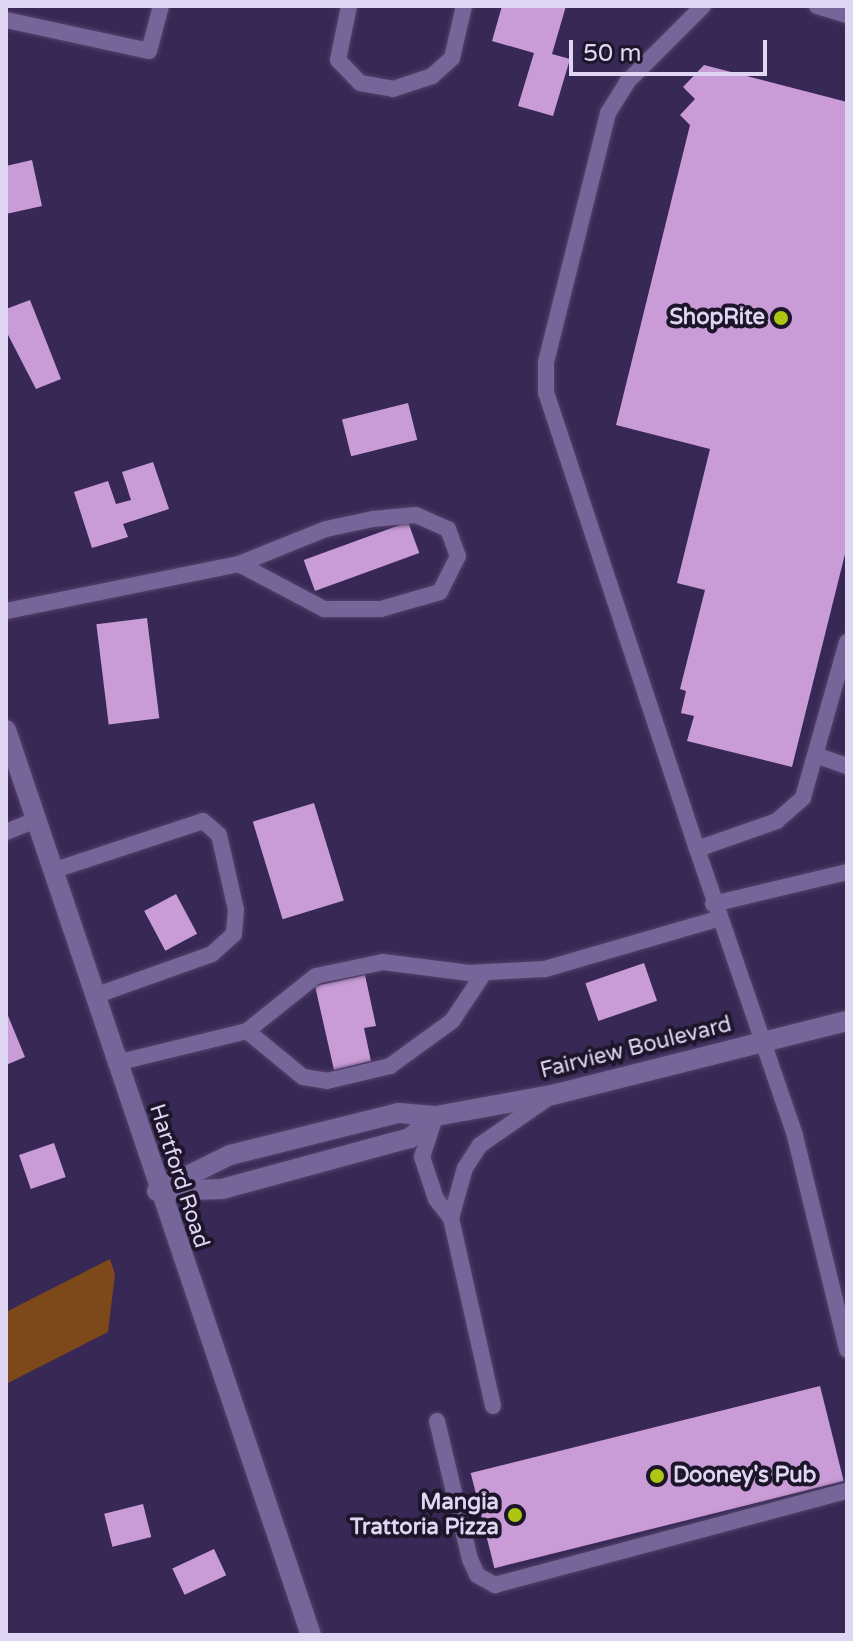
<!DOCTYPE html>
<html>
<head>
<meta charset="utf-8">
<style>
	body { margin:0 }
	#map { position:relative; width:853px; height:1641px; overflow:hidden; background:#382855; font-family:"Varela Round",sans-serif }
	div>[style] { position:absolute }
	[style*='--x'] { left:calc(var(--x)*1px); top:calc(var(--y)*1px); width:calc(var(--w)*1px); rotate:calc(var(--a)*1deg) }
	.green>* { inset:0; background:#7d491a }
	.building>* { inset:0; background:#ca9cd7; transform-origin:0 0 }
	.roads { filter:drop-shadow(0 0 2px #524269) drop-shadow(0 0 2px #524269) }
	.lane>* { height:16px; margin:-8px; padding:0 8px; transform-origin:8px; border-radius:8px; background:#766598 }
	.secondary>* { height:20px; margin:-10px; padding:0 10px; transform-origin:10px; border-radius:10px; background:#766598 }
	.dots>* { width:22px; height:22px; translate:-50% -50%; box-sizing:border-box; border:4px solid #1d162a; border-radius:50% }
	span { translate:-50% -50%; white-space:nowrap; text-align:center; line-height:1.15; -webkit-text-stroke:8px #1d162a; paint-order:stroke }
	.poi-label { font-size:22px; color:#dfd6f3; font-weight:700 }
	.right { translate:-100% -50%; text-align:right }
	.left { translate:0 -50%; text-align:left }
	.street-label { font-size:22px; color:#dfd6f3 }
	.frame { position:absolute; inset:0; border:8px solid #dfd6f3; pointer-events:none }
	.scale { position:absolute; left:569px; top:40px; width:198px; height:36px; box-sizing:border-box; border:4px solid #dfd6f3; border-top:0; padding-left:10px; font-size:24px; line-height:28px; white-space:nowrap; color:#dfd6f3; -webkit-text-stroke:6px #1d162a; paint-order:stroke }
</style>
</head>
<body>
<div id="map">
	<div class="green">
		<div style="clip-path:polygon(110px 1259px,115px 1274px,108px 1332px,6px 1384px,6px 1312px)"></div>
	</div>
	<div class="building">
		<div style="clip-path:polygon(502px 6px,566px 6px,552px 54px,570px 59px,553px 116px,518px 106px,534px 53px,492px 41px)"></div>
		<div style="clip-path:polygon(704px 65px,847px 102px,847px 546px,792px 767px,687px 741px,694px 716px,681px 713px,686px 691px,680px 689px,705px 590px,677px 583px,710px 449px,616px 425px,690px 125px,680px 115px,695px 99px,683px 87px)"></div>
		<div style="clip-path:polygon(32px 160px,42px 206px,6px 214px,6px 166px)"></div>
		<div style="clip-path:polygon(30px 300px,61px 379px,36px 389px,6px 331px,6px 309px)"></div>
		<div style="left:408px;top:403px;width:38px;height:68px;rotate:76deg"></div>
		<div style="clip-path:polygon(153px 462px,169px 509px,123px 524px,128px 537px,92px 548px,74px 492px,108px 481px,116px 504px,131px 500px,122px 472px)"></div>
		<div style="left:408px;top:522px;width:33px;height:111px;rotate:70deg"></div>
		<div style="left:147px;top:618px;width:101px;height:51px;rotate:83deg"></div>
		<div style="left:314px;top:803px;width:102px;height:64px;rotate:73deg"></div>
		<div style="left:176px;top:894px;width:45px;height:36px;rotate:62deg"></div>
		<div style="left:644px;top:963px;width:40px;height:62px;rotate:71deg"></div>
		<div style="clip-path:polygon(365px 975px,376px 1026px,364px 1028px,371px 1061px,334px 1070px,315px 986px)"></div>
		<div style="clip-path:polygon(6px 1011px,25px 1057px,6px 1065px)"></div>
		<div style="left:54px;top:1143px;width:36px;height:37px;rotate:71deg"></div>
		<div style="left:820px;top:1386px;width:98px;height:360px;rotate:76deg"></div>
		<div style="left:143px;top:1504px;width:34px;height:40px;rotate:76deg"></div>
		<div style="left:214px;top:1549px;width:29px;height:46px;rotate:65deg"></div>
	</div>
	<div class="roads">
		<div class="lane">
			<div style="--x:349;--y:6;--w:55;--a:101.5"></div>
			<div style="--x:338;--y:60;--w:32;--a:46"></div>
			<div style="--x:360;--y:83;--w:34;--a:10"></div>
			<div style="--x:393;--y:89;--w:41;--a:-18.4"></div>
			<div style="--x:432;--y:76;--w:27;--a:-42"></div>
			<div style="--x:452;--y:58;--w:53;--a:-77"></div>
			<div style="--x:817;--y:6;--w:31;--a:17"></div>
			<div style="--x:6;--y:20;--w:146;--a:12.2"></div>
			<div style="--x:149;--y:51;--w:47;--a:-75.1"></div>
			<div style="--x:6;--y:611;--w:238;--a:-11.4"></div>
			<div style="--x:239;--y:564;--w:94;--a:-21.9"></div>
			<div style="--x:326;--y:529;--w:48;--a:-12"></div>
			<div style="--x:373;--y:519;--w:43;--a:-5.3"></div>
			<div style="--x:416;--y:515;--w:35;--a:24"></div>
			<div style="--x:448;--y:529;--w:29;--a:70"></div>
			<div style="--x:458;--y:556;--w:40;--a:116.6"></div>
			<div style="--x:440;--y:592;--w:61;--a:163.9"></div>
			<div style="--x:381;--y:609;--w:57;--a:180"></div>
			<div style="--x:324;--y:609;--w:96;--a:-152.1"></div>
			<div style="--x:847;--y:642;--w:162;--a:105.8"></div>
			<div style="--x:803;--y:798;--w:35;--a:139"></div>
			<div style="--x:777;--y:821;--w:85;--a:160.7"></div>
			<div style="--x:697;--y:849;--w:303;--a:71.1"></div>
			<div style="--x:795;--y:1136;--w:220;--a:76.3"></div>
			<div style="--x:818;--y:756;--w:31;--a:19"></div>
			<div style="--x:6;--y:832;--w:32;--a:-22"></div>
			<div style="--x:697;--y:849;--w:480;--a:-108.3"></div>
			<div style="--x:546;--y:393;--w:31;--a:-90"></div>
			<div style="--x:546;--y:362;--w:257;--a:-76"></div>
			<div style="--x:608;--y:113;--w:36;--a:-58"></div>
			<div style="--x:627;--y:82;--w:107;--a:-45"></div>
			<div style="--x:52;--y:871;--w:159;--a:-18.3"></div>
			<div style="--x:203;--y:821;--w:21;--a:41"></div>
			<div style="--x:219;--y:835;--w:77;--a:77.2"></div>
			<div style="--x:236;--y:910;--w:24;--a:95"></div>
			<div style="--x:234;--y:934;--w:30;--a:138"></div>
			<div style="--x:212;--y:954;--w:125;--a:160.4"></div>
			<div style="--x:713;--y:904;--w:138;--a:-13.4"></div>
			<div style="--x:247;--y:1031;--w:72;--a:39.4"></div>
			<div style="--x:303;--y:1077;--w:24;--a:9"></div>
			<div style="--x:327;--y:1081;--w:65;--a:-13.4"></div>
			<div style="--x:390;--y:1066;--w:77;--a:-36"></div>
			<div style="--x:452;--y:1021;--w:58;--a:-56.3"></div>
			<div style="--x:116;--y:1063;--w:135;--a:-13.7"></div>
			<div style="--x:247;--y:1031;--w:88;--a:-38.6"></div>
			<div style="--x:316;--y:976;--w:68;--a:-11.8"></div>
			<div style="--x:383;--y:962;--w:87;--a:7.3"></div>
			<div style="--x:469;--y:973;--w:76;--a:-3"></div>
			<div style="--x:545;--y:969;--w:179;--a:-16.2"></div>
			<div style="--x:435;--y:1117;--w:42;--a:108"></div>
			<div style="--x:422;--y:1157;--w:44;--a:71.6"></div>
			<div style="--x:436;--y:1199;--w:24;--a:52"></div>
			<div style="--x:493;--y:1406;--w:193;--a:-102.6"></div>
			<div style="--x:451;--y:1218;--w:52;--a:-74.4"></div>
			<div style="--x:465;--y:1168;--w:27;--a:-57"></div>
			<div style="--x:480;--y:1145;--w:83;--a:-34.7"></div>
			<div style="--x:437;--y:1421;--w:142;--a:76.6"></div>
			<div style="--x:470;--y:1559;--w:17;--a:66"></div>
			<div style="--x:477;--y:1575;--w:21;--a:29"></div>
			<div style="--x:495;--y:1585;--w:364;--a:-15"></div>
		</div>
		<div class="secondary">
			<div style="--x:6;--y:730;--w:955;--a:71.38"></div>
			<div style="--x:157;--y:1191;--w:81;--a:-26.3"></div>
			<div style="--x:230;--y:1155;--w:174;--a:-14"></div>
			<div style="--x:399;--y:1113;--w:37;--a:5"></div>
			<div style="--x:436;--y:1116;--w:118;--a:-10.3"></div>
			<div style="--x:552;--y:1095;--w:304;--a:-14.1"></div>
			<div style="--x:165;--y:1191;--w:57;--a:-2"></div>
			<div style="--x:222;--y:1189;--w:195;--a:-15.2"></div>
			<div style="--x:410;--y:1138;--w:34;--a:-40"></div>
		</div>
	</div>
	<div class="dots">
		<div style="left:781px;top:318px;background:#acc612"></div>
		<div style="left:657px;top:1476px;background:#acc612"></div>
		<div style="left:515px;top:1515px;background:#acc612"></div>
	</div>
	<div class="poi-label">
		<span class="right" style="left:765px;top:318px">ShopRite</span>
		<span class="left" style="left:673px;top:1476px">Dooney's Pub</span>
		<span class="right" style="left:499px;top:1515px">Mangia<br>Trattoria Pizza</span>
	</div>
	<div class="street-label">
		<span style="left:636px;top:1048px;rotate:-14deg">Fairview Boulevard</span>
		<span style="left:179px;top:1176px;rotate:72deg">Hartford Road</span>
	</div>
	<div class="frame"></div>
	<div class="scale">50 m</div>
</div>
</body>
</html>
